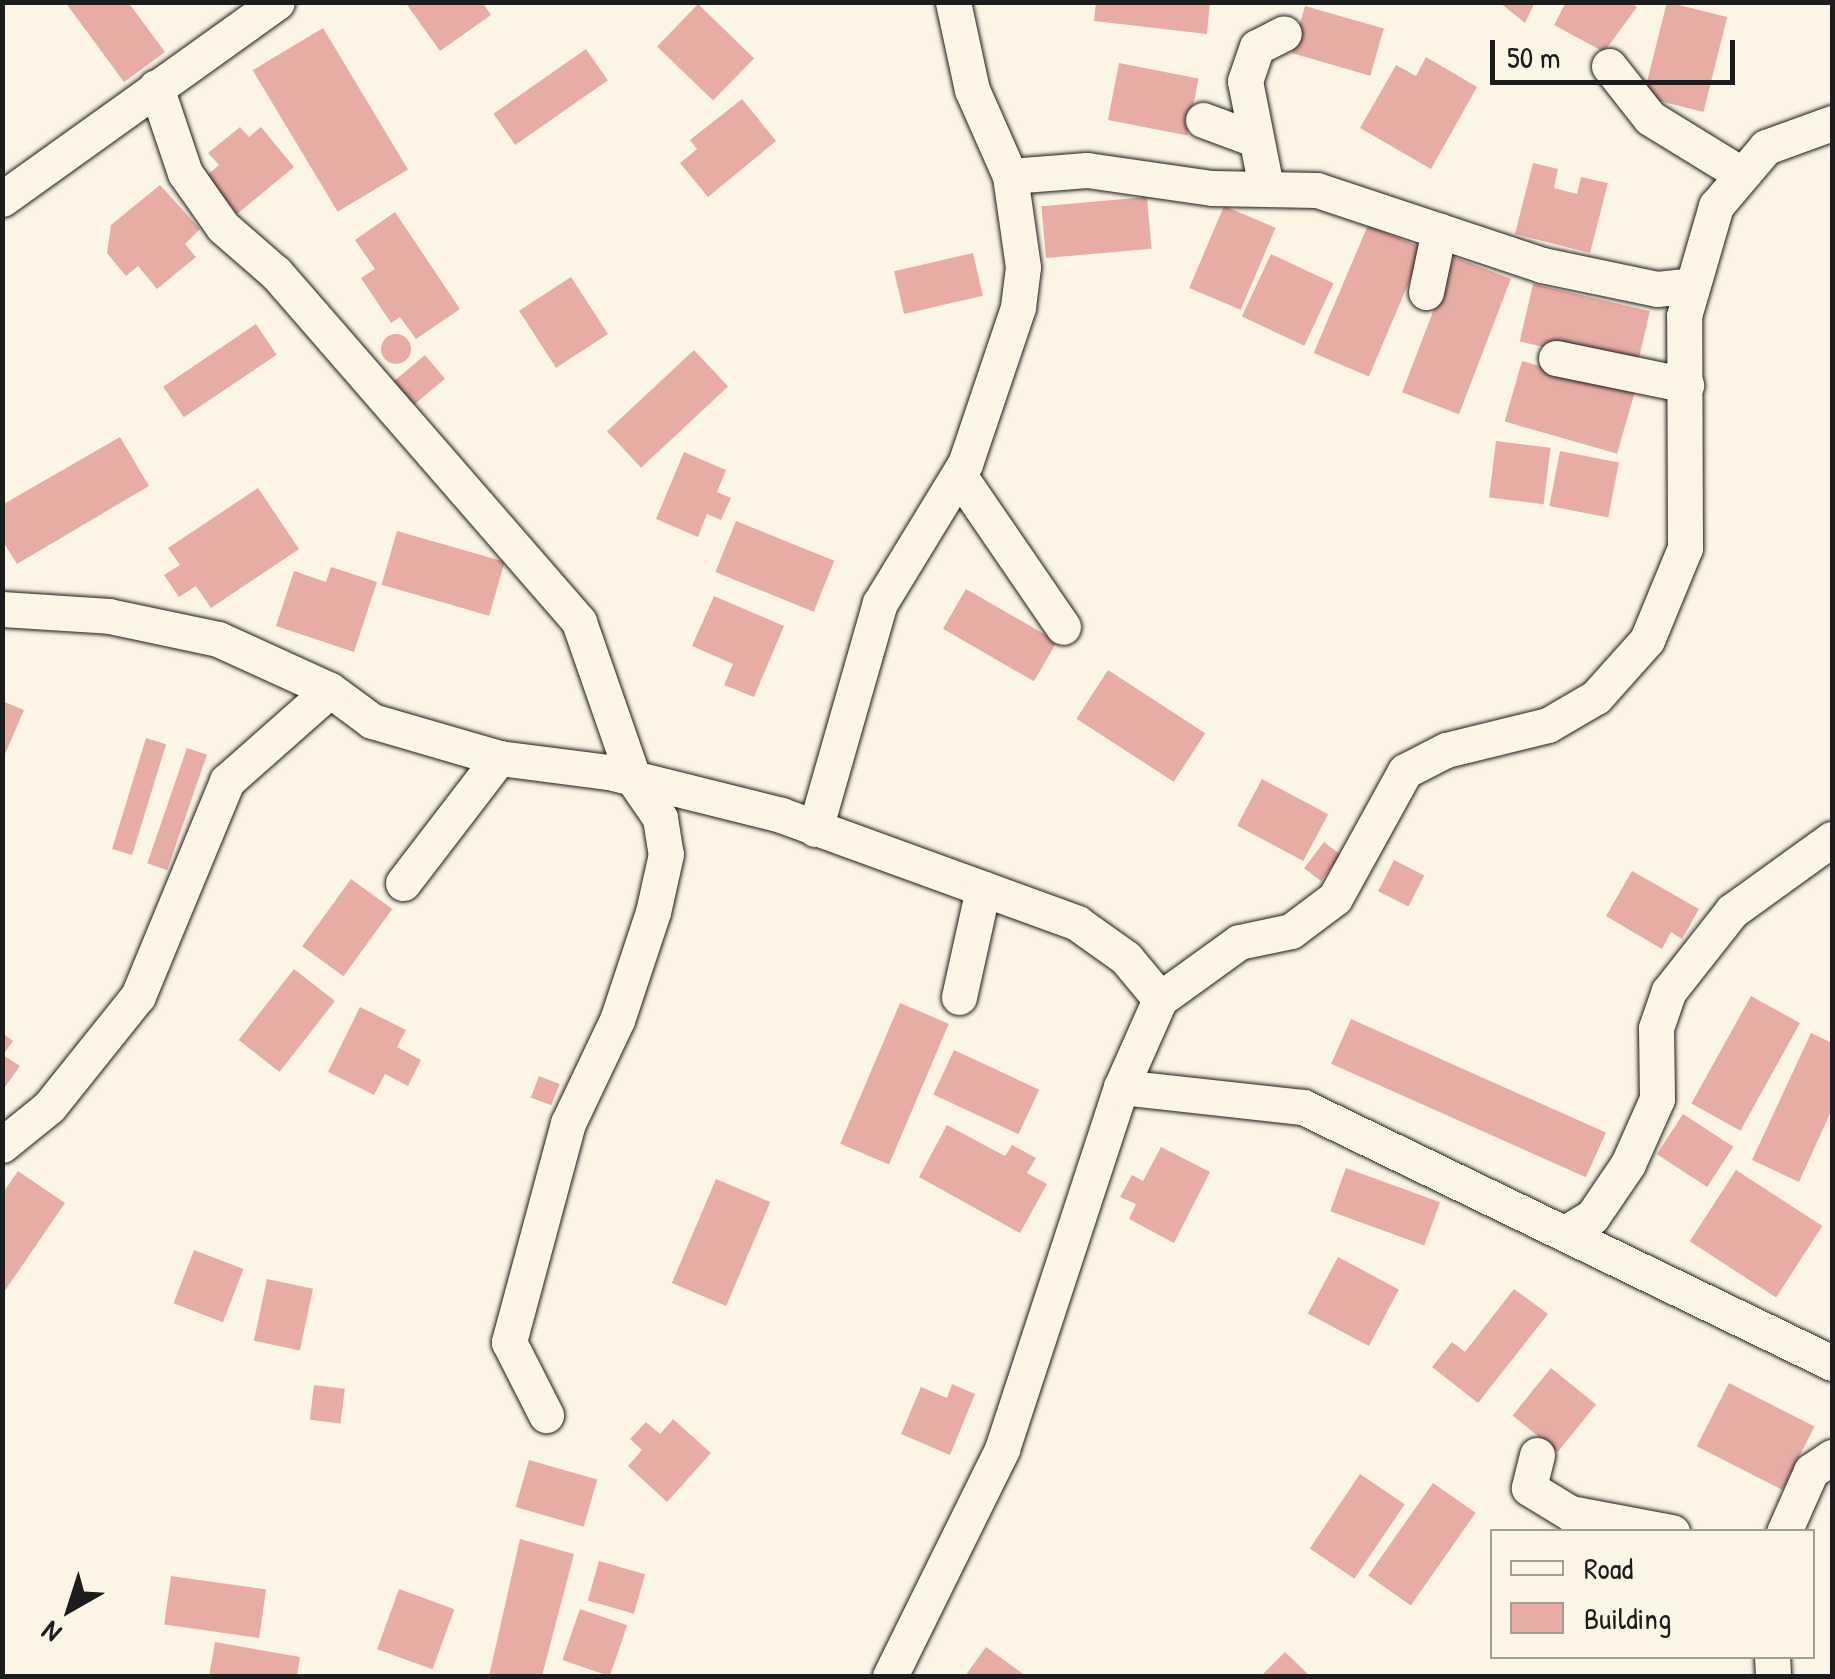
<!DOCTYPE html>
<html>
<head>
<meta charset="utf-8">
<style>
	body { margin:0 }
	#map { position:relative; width:1835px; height:1679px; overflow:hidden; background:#fcf5e5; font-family:"Patrick Hand",sans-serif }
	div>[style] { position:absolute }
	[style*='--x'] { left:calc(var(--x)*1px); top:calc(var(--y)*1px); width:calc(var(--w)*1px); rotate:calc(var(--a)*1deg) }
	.building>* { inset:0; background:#e7ada4; transform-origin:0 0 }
	.round { border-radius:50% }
	.roads { filter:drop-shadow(0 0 2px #1c1c1c) drop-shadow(0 0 2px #1c1c1c) }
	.street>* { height:35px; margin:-17.5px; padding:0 17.5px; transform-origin:17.5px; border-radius:17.5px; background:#fcf5e5 }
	span { translate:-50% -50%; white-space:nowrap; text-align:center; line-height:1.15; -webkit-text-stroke:8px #fcf5e5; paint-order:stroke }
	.frame { position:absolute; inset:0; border:5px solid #1c1c1c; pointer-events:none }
	.legend { position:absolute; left:1490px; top:1529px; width:325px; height:130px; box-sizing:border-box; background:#fcf5e5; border:2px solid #a29e95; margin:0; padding:12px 18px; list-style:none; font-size:30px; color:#1c1c1c }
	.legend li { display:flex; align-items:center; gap:20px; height:50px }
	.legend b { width:50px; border:2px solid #a29e95 }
	.north { position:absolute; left:20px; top:1559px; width:100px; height:100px; -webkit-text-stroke:8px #fcf5e5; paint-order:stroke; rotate:219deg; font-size:28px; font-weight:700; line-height:40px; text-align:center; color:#1c1c1c }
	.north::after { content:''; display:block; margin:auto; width:35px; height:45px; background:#1c1c1c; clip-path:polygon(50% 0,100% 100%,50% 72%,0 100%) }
	.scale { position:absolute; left:1490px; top:40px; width:245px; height:45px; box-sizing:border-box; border:5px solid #1c1c1c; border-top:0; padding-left:12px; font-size:30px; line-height:35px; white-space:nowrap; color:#1c1c1c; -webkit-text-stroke:8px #fcf5e5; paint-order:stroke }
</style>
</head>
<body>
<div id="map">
	<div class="building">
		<div style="clip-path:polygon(65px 2px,128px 2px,165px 52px,124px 82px)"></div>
		<div style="clip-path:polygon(405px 2px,482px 2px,491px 15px,440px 51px)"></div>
		<div style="clip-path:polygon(1096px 2px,1210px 2px,1207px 34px,1094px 21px)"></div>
		<div style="clip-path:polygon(1499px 2px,1535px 2px,1525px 23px)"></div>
		<div style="clip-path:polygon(1566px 2px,1629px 2px,1637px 7px,1604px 52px,1554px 25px)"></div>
		<div style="left:1667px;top:2px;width:62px;height:98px;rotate:14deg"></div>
		<div style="left:698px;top:4px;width:78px;height:59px;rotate:44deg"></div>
		<div style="left:1305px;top:6px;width:82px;height:49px;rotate:16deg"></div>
		<div style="left:323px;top:28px;width:165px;height:82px;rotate:59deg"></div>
		<div style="left:586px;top:49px;width:38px;height:113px;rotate:55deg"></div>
		<div style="clip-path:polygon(1426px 57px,1477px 87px,1431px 169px,1360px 128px,1396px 65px,1416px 76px)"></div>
		<div style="left:1119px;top:63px;width:81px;height:58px;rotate:11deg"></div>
		<div style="clip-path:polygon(742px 99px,776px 141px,708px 197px,680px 163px,697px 149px,690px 140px)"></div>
		<div style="clip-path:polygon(240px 127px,249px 137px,261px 127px,294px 167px,237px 214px,206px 176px,219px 165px,208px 153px)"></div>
		<div style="clip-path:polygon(1533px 163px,1558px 169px,1554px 188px,1577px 194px,1581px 177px,1608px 183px,1590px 253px,1515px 234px)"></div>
		<div style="clip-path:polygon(160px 185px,200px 229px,185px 244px,196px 257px,157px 289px,138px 266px,126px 276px,107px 253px,111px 225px)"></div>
		<div style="left:1147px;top:197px;width:52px;height:106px;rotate:85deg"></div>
		<div style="left:1224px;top:206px;width:56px;height:89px;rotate:23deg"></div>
		<div style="clip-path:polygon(395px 212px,460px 309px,416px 339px,400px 317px,391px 323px,361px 278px,375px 269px,355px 240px)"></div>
		<div style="left:1368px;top:225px;width:60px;height:139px;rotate:23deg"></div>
		<div style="left:973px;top:253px;width:44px;height:81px;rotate:77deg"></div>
		<div style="left:1271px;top:254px;width:69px;height:69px;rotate:25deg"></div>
		<div style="left:1454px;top:257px;width:61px;height:145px;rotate:21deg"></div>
		<div style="left:571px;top:277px;width:68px;height:62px;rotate:57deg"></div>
		<div style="left:1533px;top:284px;width:120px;height:59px;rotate:13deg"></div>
		<div style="left:256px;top:324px;width:37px;height:112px;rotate:56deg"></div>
		<div class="round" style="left:381px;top:334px;width:30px;height:30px"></div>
		<div style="left:694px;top:350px;width:50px;height:119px;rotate:47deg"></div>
		<div style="left:425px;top:355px;width:31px;height:50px;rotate:50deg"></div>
		<div style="left:1522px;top:361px;width:117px;height:63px;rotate:16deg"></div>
		<div style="clip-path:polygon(120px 437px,149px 486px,17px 564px,2px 540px,2px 505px)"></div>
		<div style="left:1496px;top:441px;width:55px;height:57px;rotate:7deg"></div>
		<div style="left:1560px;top:451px;width:60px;height:56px;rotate:11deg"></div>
		<div style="clip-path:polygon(684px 452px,726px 470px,717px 492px,731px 498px,721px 520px,707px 514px,698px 537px,656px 519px)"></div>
		<div style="clip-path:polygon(258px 488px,299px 549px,211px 608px,196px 586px,179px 597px,164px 575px,180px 565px,168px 548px)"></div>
		<div style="left:736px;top:521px;width:106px;height:55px;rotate:22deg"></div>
		<div style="left:397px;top:531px;width:112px;height:56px;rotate:16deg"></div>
		<div style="clip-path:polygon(331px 567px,377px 582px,354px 652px,276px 626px,294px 571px,326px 582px)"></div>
		<div style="left:966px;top:589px;width:105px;height:46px;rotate:30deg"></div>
		<div style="clip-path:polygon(714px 596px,784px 626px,754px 697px,724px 685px,733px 664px,692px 646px)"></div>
		<div style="left:1108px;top:670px;width:116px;height:58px;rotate:33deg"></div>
		<div style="clip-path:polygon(2px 701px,24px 710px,2px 761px)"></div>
		<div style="left:146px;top:738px;width:21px;height:116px;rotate:17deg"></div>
		<div style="left:187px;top:748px;width:21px;height:122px;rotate:19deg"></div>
		<div style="left:1262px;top:779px;width:75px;height:53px;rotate:28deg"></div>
		<div style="left:1324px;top:842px;width:21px;height:33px;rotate:37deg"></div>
		<div style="left:1394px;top:860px;width:34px;height:35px;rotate:27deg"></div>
		<div style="clip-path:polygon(1632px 871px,1699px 909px,1682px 939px,1671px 932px,1662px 949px,1606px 916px)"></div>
		<div style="left:351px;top:879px;width:51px;height:83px;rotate:36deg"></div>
		<div style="left:294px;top:969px;width:52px;height:90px;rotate:38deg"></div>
		<div style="left:1751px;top:996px;width:56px;height:123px;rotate:29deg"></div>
		<div style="left:900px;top:1003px;width:53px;height:153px;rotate:23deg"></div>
		<div style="clip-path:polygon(360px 1007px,406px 1030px,397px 1047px,421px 1060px,408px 1086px,385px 1074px,374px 1095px,328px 1072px)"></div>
		<div style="left:1351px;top:1019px;width:279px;height:49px;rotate:24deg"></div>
		<div style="clip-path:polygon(2px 1033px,13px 1041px,3px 1055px,20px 1066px,2px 1091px)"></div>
		<div style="clip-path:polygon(1811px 1033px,1832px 1043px,1832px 1109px,1799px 1182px,1752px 1160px)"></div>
		<div style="left:954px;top:1050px;width:94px;height:49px;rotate:25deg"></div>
		<div style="left:539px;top:1076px;width:22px;height:23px;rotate:21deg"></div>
		<div style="left:1683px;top:1114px;width:60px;height:48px;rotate:33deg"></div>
		<div style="clip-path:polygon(947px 1125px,1005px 1156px,1012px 1145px,1036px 1158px,1027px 1173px,1047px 1184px,1020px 1233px,919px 1177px)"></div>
		<div style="clip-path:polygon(1161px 1147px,1210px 1172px,1174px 1243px,1129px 1219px,1136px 1204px,1120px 1197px,1132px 1175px,1143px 1181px)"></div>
		<div style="left:1346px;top:1168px;width:100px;height:46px;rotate:20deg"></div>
		<div style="left:1736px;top:1170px;width:103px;height:85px;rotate:33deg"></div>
		<div style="clip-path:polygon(18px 1171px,65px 1203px,2px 1295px,2px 1194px)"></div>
		<div style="left:716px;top:1179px;width:59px;height:113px;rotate:23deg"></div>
		<div style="left:194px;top:1250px;width:53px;height:57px;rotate:21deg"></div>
		<div style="left:1338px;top:1257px;width:69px;height:64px;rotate:28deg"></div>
		<div style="left:267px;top:1279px;width:47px;height:63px;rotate:12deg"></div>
		<div style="clip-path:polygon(1514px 1289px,1548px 1314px,1478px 1403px,1432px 1367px,1452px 1342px,1465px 1352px)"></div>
		<div style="left:1551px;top:1368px;width:58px;height:61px;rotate:39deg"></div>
		<div style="left:1729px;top:1383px;width:96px;height:71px;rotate:27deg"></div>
		<div style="clip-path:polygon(952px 1384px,975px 1394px,950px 1455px,901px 1434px,921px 1387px,947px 1398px)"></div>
		<div style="left:314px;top:1385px;width:31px;height:35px;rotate:7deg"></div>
		<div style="clip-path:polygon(673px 1419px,711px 1453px,667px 1502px,628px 1466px,642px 1450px,630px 1439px,646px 1422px,660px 1434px)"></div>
		<div style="left:529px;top:1460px;width:71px;height:49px;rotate:16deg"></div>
		<div style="left:1360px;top:1474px;width:54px;height:90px;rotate:34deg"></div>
		<div style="left:1433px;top:1483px;width:52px;height:113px;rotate:35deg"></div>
		<div style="clip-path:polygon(520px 1539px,574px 1554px,542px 1676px,489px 1676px)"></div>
		<div style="left:599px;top:1561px;width:48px;height:41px;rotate:16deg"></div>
		<div style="left:171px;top:1576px;width:96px;height:49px;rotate:8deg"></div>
		<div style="left:399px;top:1589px;width:59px;height:64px;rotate:20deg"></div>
		<div style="left:580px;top:1609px;width:50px;height:54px;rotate:19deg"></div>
		<div style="clip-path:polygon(215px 1642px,300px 1657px,297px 1676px,209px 1676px)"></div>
		<div style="clip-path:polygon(986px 1647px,1026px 1676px,965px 1676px)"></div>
		<div style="clip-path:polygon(1285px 1652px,1310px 1676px,1261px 1676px)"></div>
	</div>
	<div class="roads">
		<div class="street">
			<div style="--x:1609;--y:66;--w:66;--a:51.7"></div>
			<div style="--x:1650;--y:118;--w:101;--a:31.6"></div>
			<div style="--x:156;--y:87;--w:91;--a:71.4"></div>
			<div style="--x:185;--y:173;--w:66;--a:54.9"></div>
			<div style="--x:223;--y:227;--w:70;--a:41"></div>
			<div style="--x:276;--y:273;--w:462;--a:49"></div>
			<div style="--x:579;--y:622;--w:167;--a:70.8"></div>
			<div style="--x:634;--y:780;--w:46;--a:55.6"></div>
			<div style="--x:660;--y:818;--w:36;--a:81"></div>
			<div style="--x:666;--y:854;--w:59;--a:102.6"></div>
			<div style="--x:653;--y:912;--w:114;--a:108.4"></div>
			<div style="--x:617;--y:1020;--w:114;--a:115.4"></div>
			<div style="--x:568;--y:1123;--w:227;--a:105.1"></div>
			<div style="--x:509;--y:1342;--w:82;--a:63.1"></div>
			<div style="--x:1203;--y:120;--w:54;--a:20.4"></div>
			<div style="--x:1010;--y:176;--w:77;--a:-4.5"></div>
			<div style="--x:1087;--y:170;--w:126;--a:8.2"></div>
			<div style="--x:1212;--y:188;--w:105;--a:1.1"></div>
			<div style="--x:1317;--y:190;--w:237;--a:18.4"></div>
			<div style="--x:1542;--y:265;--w:117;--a:11.8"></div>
			<div style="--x:1657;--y:289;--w:31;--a:-6"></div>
			<div style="--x:1265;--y:182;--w:103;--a:-101.2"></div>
			<div style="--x:1245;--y:81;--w:36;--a:-71"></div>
			<div style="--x:1257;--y:47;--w:30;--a:-27"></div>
			<div style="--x:2;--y:199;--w:338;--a:-35.6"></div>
			<div style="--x:1426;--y:292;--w:63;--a:-78.2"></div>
			<div style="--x:1556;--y:358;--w:133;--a:11.7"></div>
			<div style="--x:959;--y:475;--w:184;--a:55.6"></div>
			<div style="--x:2;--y:609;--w:107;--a:3.7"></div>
			<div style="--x:109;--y:616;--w:111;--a:11.9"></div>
			<div style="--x:218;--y:639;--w:123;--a:24.5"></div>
			<div style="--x:330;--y:690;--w:52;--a:36.4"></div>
			<div style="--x:372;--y:721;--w:132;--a:16.2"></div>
			<div style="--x:499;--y:758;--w:111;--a:7.3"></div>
			<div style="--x:609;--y:772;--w:177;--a:14"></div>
			<div style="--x:781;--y:815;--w:315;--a:20"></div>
			<div style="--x:1077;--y:923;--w:60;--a:35.5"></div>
			<div style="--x:1126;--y:958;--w:53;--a:50.3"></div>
			<div style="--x:1160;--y:999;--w:96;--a:113.9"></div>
			<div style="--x:815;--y:829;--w:235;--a:-74"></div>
			<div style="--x:880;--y:603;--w:163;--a:-58.6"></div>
			<div style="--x:965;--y:464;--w:166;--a:-71.3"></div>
			<div style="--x:1018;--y:307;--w:40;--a:-82.9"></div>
			<div style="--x:1023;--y:267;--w:92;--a:-98.1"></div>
			<div style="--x:1010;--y:176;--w:94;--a:-113.8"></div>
			<div style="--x:972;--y:90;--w:90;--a:-102.2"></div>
			<div style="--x:403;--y:883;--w:158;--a:-52.5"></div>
			<div style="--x:959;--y:997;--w:111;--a:-77.5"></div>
			<div style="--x:1160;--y:999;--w:97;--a:-35.8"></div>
			<div style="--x:1239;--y:942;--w:53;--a:-11.9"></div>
			<div style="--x:1291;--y:931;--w:55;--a:-36.9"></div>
			<div style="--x:1335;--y:898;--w:145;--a:-61.1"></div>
			<div style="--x:1405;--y:771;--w:46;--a:-27.1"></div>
			<div style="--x:1446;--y:750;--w:105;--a:-13.8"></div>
			<div style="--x:1548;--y:725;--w:56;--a:-30.3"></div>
			<div style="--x:1596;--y:697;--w:76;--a:-48.2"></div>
			<div style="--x:1647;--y:640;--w:100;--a:-67.6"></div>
			<div style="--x:1685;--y:548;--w:232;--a:-90.2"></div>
			<div style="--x:1684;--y:316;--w:115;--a:-73.8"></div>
			<div style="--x:1716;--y:206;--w:77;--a:-49.7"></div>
			<div style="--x:1766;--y:147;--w:70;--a:-20"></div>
			<div style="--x:2;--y:1145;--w:60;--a:-39"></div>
			<div style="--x:49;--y:1107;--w:142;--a:-51.3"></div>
			<div style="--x:138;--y:996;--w:233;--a:-67.5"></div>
			<div style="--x:227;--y:781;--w:137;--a:-41.5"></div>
			<div style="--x:1570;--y:1230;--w:26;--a:-31"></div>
			<div style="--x:1592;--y:1217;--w:64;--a:-55.8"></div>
			<div style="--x:1628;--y:1164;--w:71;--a:-66"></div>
			<div style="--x:1657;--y:1099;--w:71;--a:-90.8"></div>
			<div style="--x:1656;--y:1028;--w:39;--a:-71"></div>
			<div style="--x:1669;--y:991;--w:102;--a:-51.8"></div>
			<div style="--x:1732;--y:911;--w:123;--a:-35.8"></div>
			<div style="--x:1537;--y:1455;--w:34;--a:104"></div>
			<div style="--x:1529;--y:1488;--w:48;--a:31.4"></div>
			<div style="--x:1570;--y:1513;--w:104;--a:10.6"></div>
			<div style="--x:1784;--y:1532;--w:67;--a:-66.1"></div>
			<div style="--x:1811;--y:1471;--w:25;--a:-34"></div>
			<div style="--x:1772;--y:1656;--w:20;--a:87"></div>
			<div style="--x:890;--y:1676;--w:253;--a:-63.7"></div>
			<div style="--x:1002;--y:1449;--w:381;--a:-71.8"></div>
			<div style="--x:1121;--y:1087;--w:183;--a:6.3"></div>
			<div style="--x:1303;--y:1107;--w:588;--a:25.82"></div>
		</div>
	</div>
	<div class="frame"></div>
	<ul class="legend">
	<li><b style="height:12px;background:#fcf5e5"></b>Road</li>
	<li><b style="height:28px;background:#e7ada4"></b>Building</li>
	</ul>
	<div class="north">N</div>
	<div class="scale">50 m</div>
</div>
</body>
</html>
